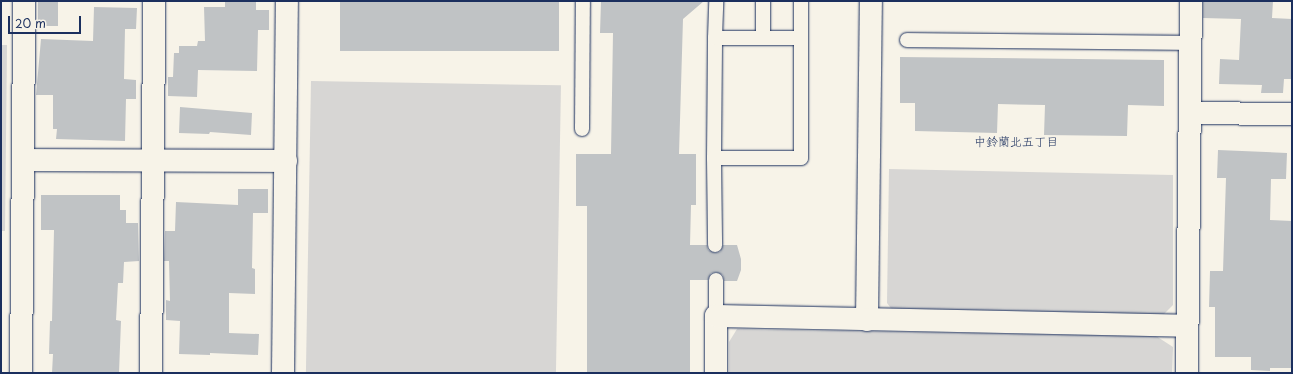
<!DOCTYPE html>
<html>
<head>
<meta charset="utf-8">
<style>
	body { margin:0 }
	#map { position:relative; width:1293px; height:374px; overflow:hidden; background:#f7f3e8; font-family:"Playpen Sans","Klee One",sans-serif }
	div>[style] { position:absolute }
	[style*='--x'] { left:calc(var(--x)*1px); top:calc(var(--y)*1px); width:calc(var(--w)*1px); rotate:calc(var(--a)*1deg) }
	.green>* { inset:0; background:#d7d6d4; transform-origin:0 0 }
	.building>* { inset:0; background:#c0c3c5; transform-origin:0 0 }
	.roads { filter:drop-shadow(0 0 1px #1b2f5e) drop-shadow(0 0 1px #1b2f5e) }
	.service>* { height:14px; margin:-7px; padding:0 7px; transform-origin:7px; border-radius:7px; background:#f7f3e8 }
	.minor>* { height:22px; margin:-11px; padding:0 11px; transform-origin:11px; border-radius:11px; background:#f7f3e8 }
	span { translate:-50% -50%; white-space:nowrap; text-align:center; line-height:1.15; -webkit-text-stroke:3px #f7f3e8; paint-order:stroke }
	.neighbourhood-label { font-size:12px; color:#1b2f5e }
	.frame { position:absolute; inset:0; border:2px solid #1b2f5e; pointer-events:none }
	.scale { position:absolute; left:8px; top:16px; width:73px; height:18px; box-sizing:border-box; border:2px solid #1b2f5e; border-top:0; padding-left:5px; font-size:12px; line-height:14px; white-space:nowrap; color:#1b2f5e; -webkit-text-stroke:3px #f7f3e8; paint-order:stroke }
</style>
</head>
<body>
<div id="map">
	<div class="green">
		<div style="clip-path:polygon(1px 45px,7px 45px,5px 231px,1px 231px)"></div>
		<div style="left:311px;top:81px;width:250px;height:292px;rotate:1deg"></div>
		<div style="clip-path:polygon(889px 169px,1173px 175px,1173px 305px,1160px 318px,893px 311px,887px 303px)"></div>
		<div style="clip-path:polygon(737px 329px,1156px 336px,1173px 347px,1172px 373px,729px 373px,729px 342px)"></div>
	</div>
	<div class="building">
		<div style="left:38px;top:1px;width:20px;height:25px"></div>
		<div style="clip-path:polygon(225px 1px,256px 1px,256px 10px,269px 10px,269px 30px,258px 30px,257px 71px,198px 70px,197px 97px,168px 96px,168px 77px,173px 77px,174px 53px,179px 53px,179px 46px,197px 46px,198px 41px,205px 41px,204px 7px,225px 7px)"></div>
		<div style="left:340px;top:1px;width:219px;height:50px"></div>
		<div style="clip-path:polygon(601px 1px,704px 1px,683px 19px,679px 154px,696px 154px,696px 205px,691px 205px,690px 245px,707px 245px,708px 250px,715px 253px,720px 252px,723px 245px,737px 245px,741px 259px,741px 270px,737px 281px,724px 281px,723px 275px,716px 272px,711px 273px,708px 280px,690px 280px,690px 373px,587px 373px,587px 206px,576px 206px,576px 154px,611px 154px,613px 33px,600px 33px)"></div>
		<div style="clip-path:polygon(1203px 1px,1273px 1px,1272px 18px,1292px 19px,1292px 79px,1284px 79px,1283px 93px,1261px 93px,1262px 85px,1219px 84px,1220px 59px,1239px 60px,1241px 19px,1203px 18px)"></div>
		<div style="clip-path:polygon(94px 7px,137px 8px,136px 29px,125px 29px,124px 79px,136px 80px,136px 99px,126px 99px,125px 141px,56px 139px,57px 129px,53px 129px,53px 95px,36px 95px,41px 39px,93px 41px)"></div>
		<div style="clip-path:polygon(900px 57px,1164px 60px,1164px 106px,1128px 105px,1127px 136px,1044px 135px,1045px 105px,998px 104px,997px 133px,915px 131px,915px 103px,900px 103px)"></div>
		<div style="clip-path:polygon(180px 107px,252px 113px,251px 135px,210px 132px,209px 134px,179px 133px)"></div>
		<div style="clip-path:polygon(1218px 150px,1287px 153px,1286px 179px,1271px 179px,1270px 220px,1292px 221px,1292px 368px,1270px 368px,1270px 371px,1251px 370px,1251px 357px,1215px 357px,1215px 307px,1209px 307px,1210px 271px,1223px 271px,1226px 178px,1217px 178px)"></div>
		<div style="clip-path:polygon(238px 189px,268px 189px,268px 213px,253px 213px,252px 268px,255px 269px,255px 294px,229px 293px,229px 333px,259px 334px,258px 355px,210px 353px,210px 355px,179px 354px,180px 321px,166px 320px,166px 300px,170px 301px,169px 261px,164px 261px,165px 231px,175px 231px,176px 202px,238px 205px)"></div>
		<div style="clip-path:polygon(41px 195px,120px 195px,120px 210px,126px 210px,126px 223px,138px 223px,139px 261px,124px 262px,123px 283px,118px 283px,116px 320px,121px 321px,119px 373px,52px 373px,53px 354px,49px 354px,50px 321px,52px 321px,54px 230px,41px 230px)"></div>
	</div>
	<div class="roads">
		<div class="service">
			<div style="--x:801;--y:1;--w:157;--a:90"></div>
			<div style="--x:801;--y:158;--w:87;--a:180"></div>
			<div style="--x:714;--y:158;--w:120;--a:-89.5"></div>
			<div style="--x:715;--y:38;--w:86;--a:0"></div>
			<div style="--x:715;--y:38;--w:37;--a:-88"></div>
			<div style="--x:763;--y:38;--w:37;--a:-90"></div>
			<div style="--x:907;--y:40;--w:284;--a:0.6"></div>
			<div style="--x:582;--y:129;--w:128;--a:-89.6"></div>
			<div style="--x:714;--y:158;--w:87;--a:89.3"></div>
			<div style="--x:716;--y:280;--w:36;--a:90"></div>
		</div>
		<div class="minor">
			<div style="--x:1191;--y:113;--w:101;--a:0.6"></div>
			<div style="--x:23;--y:160;--w:263;--a:0.2"></div>
			<div style="--x:867;--y:320;--w:319;--a:-89.3"></div>
			<div style="--x:21;--y:373;--w:372;--a:-89.5"></div>
			<div style="--x:151;--y:373;--w:372;--a:-89.5"></div>
			<div style="--x:283;--y:373;--w:372;--a:-89.4"></div>
			<div style="--x:716;--y:373;--w:57;--a:-90"></div>
			<div style="--x:716;--y:316;--w:471;--a:1.2"></div>
			<div style="--x:1187;--y:373;--w:372;--a:-89.4"></div>
		</div>
	</div>
	<div class="neighbourhood-label">
		<span style="left:1016px;top:142px">中鈴蘭北五丁目</span>
	</div>
	<div class="frame"></div>
	<div class="scale">20 m</div>
</div>
</body>
</html>
